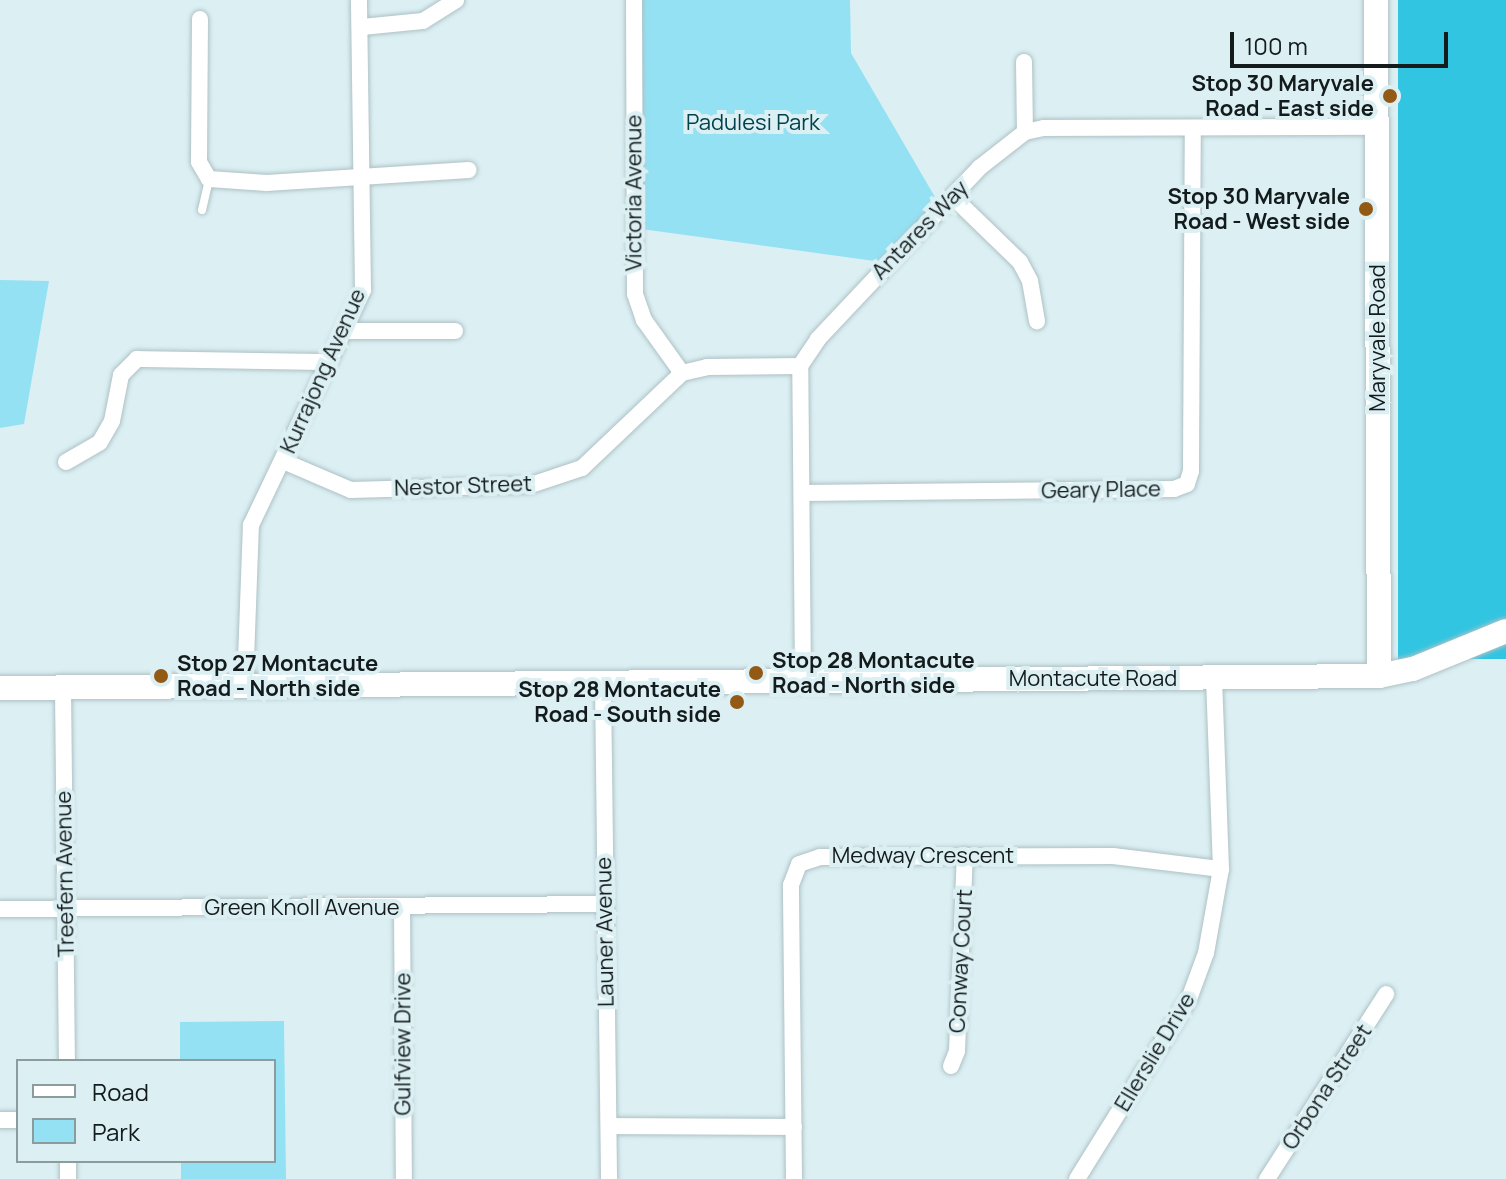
<!DOCTYPE html>
<html>
<head>
<meta charset="utf-8">
<style>
	body { margin:0 }
	#map { position:relative; width:1506px; height:1179px; overflow:hidden; background:#dcf0f4; font-family:Manrope,sans-serif }
	div>[style] { position:absolute }
	[style*='--x'] { left:calc(var(--x)*1px); top:calc(var(--y)*1px); width:calc(var(--w)*1px); rotate:calc(var(--a)*1deg) }
	.green>* { inset:0; background:#94e1f4 }
	.forest>* { inset:0; background:#31c5e2; transform-origin:0 0 }
	.roads { filter:drop-shadow(0 0 2px #aec1c5) drop-shadow(0 0 2px #aec1c5) }
	.lane>* { height:8px; margin:-4px; padding:0 4px; transform-origin:4px; border-radius:4px; background:#fff }
	.street>* { height:16px; margin:-8px; padding:0 8px; transform-origin:8px; border-radius:8px; background:#fff }
	.secondary>* { height:24px; margin:-12px; padding:0 12px; transform-origin:12px; border-radius:12px; background:#fff }
	.dots>* { width:22px; height:22px; translate:-50% -50%; box-sizing:border-box; border:4px solid #dcf0f4; border-radius:50% }
	span { translate:-50% -50%; white-space:nowrap; text-align:center; line-height:1.15; -webkit-text-stroke:8px #dcf0f4; paint-order:stroke }
	.poi-label { font-size:22px; color:#141b1d; font-weight:700 }
	.right { translate:-100% -50%; text-align:right }
	.left { translate:0 -50%; text-align:left }
	.park-label { font-size:22px; color:#00414d }
	.street-label { font-size:22px; color:#141b1d }
	.legend { position:absolute; left:16px; top:1059px; width:260px; height:104px; box-sizing:border-box; background:#dcf0f4; border:2px solid #8c9b9e; margin:0; padding:10px 14px; list-style:none; font-size:24px; color:#141b1d }
	.legend li { display:flex; align-items:center; gap:16px; height:40px }
	.legend b { width:40px; border:2px solid #8c9b9e }
	.scale { position:absolute; left:1230px; top:32px; width:218px; height:36px; box-sizing:border-box; border:4px solid #141b1d; border-top:0; padding-left:10px; font-size:24px; line-height:28px; white-space:nowrap; color:#141b1d; -webkit-text-stroke:6px #dcf0f4; paint-order:stroke }
</style>
</head>
<body>
<div id="map">
	<div class="green">
		<div style="clip-path:polygon(634px 0,850px 0,851px 53px,942px 209px,889px 263px,634px 228px)"></div>
		<div style="clip-path:polygon(0 280px,49px 281px,24px 424px,0 428px)"></div>
		<div style="clip-path:polygon(284px 1021px,286px 1179px,181px 1179px,181px 1161px,274px 1161px,274px 1061px,180px 1061px,180px 1022px)"></div>
	</div>
	<div class="forest">
		<div style="left:1398px;top:0;width:108px;height:659px"></div>
	</div>
	<div class="roads">
		<div class="lane">
			<div style="--x:202;--y:210;--w:32;--a:-77"></div>
		</div>
		<div class="street">
			<div style="--x:634;--y:0;--w:294;--a:89.8"></div>
			<div style="--x:635;--y:294;--w:28;--a:71"></div>
			<div style="--x:644;--y:320;--w:65;--a:54.4"></div>
			<div style="--x:200;--y:19;--w:143;--a:90.4"></div>
			<div style="--x:199;--y:162;--w:20;--a:60"></div>
			<div style="--x:209;--y:179;--w:58;--a:3.9"></div>
			<div style="--x:267;--y:183;--w:202;--a:-3.7"></div>
			<div style="--x:362;--y:27;--w:61;--a:-5.6"></div>
			<div style="--x:423;--y:21;--w:39;--a:-32"></div>
			<div style="--x:1024;--y:62;--w:70;--a:89.2"></div>
			<div style="--x:954;--y:198;--w:92;--a:44.1"></div>
			<div style="--x:1020;--y:262;--w:21;--a:62"></div>
			<div style="--x:1030;--y:281;--w:41;--a:80.1"></div>
			<div style="--x:345;--y:331;--w:110;--a:0"></div>
			<div style="--x:283;--y:461;--w:74;--a:23.1"></div>
			<div style="--x:351;--y:490;--w:180;--a:-1.6"></div>
			<div style="--x:531;--y:485;--w:54;--a:-18.4"></div>
			<div style="--x:582;--y:468;--w:138;--a:-43.5"></div>
			<div style="--x:682;--y:373;--w:26;--a:-13"></div>
			<div style="--x:707;--y:367;--w:93;--a:-0.6"></div>
			<div style="--x:66;--y:462;--w:39;--a:-30"></div>
			<div style="--x:100;--y:442;--w:24;--a:-60"></div>
			<div style="--x:112;--y:421;--w:47;--a:-78.9"></div>
			<div style="--x:121;--y:375;--w:23;--a:-45"></div>
			<div style="--x:137;--y:359;--w:192;--a:0.9"></div>
			<div style="--x:802;--y:493;--w:372;--a:-0.6"></div>
			<div style="--x:1174;--y:489;--w:14;--a:-21"></div>
			<div style="--x:1187;--y:484;--w:14;--a:-73"></div>
			<div style="--x:1191;--y:471;--w:341;--a:-89.7"></div>
			<div style="--x:803;--y:681;--w:315;--a:-90.5"></div>
			<div style="--x:800;--y:366;--w:32;--a:-56"></div>
			<div style="--x:818;--y:339;--w:235;--a:-46.7"></div>
			<div style="--x:979;--y:168;--w:58;--a:-38"></div>
			<div style="--x:1025;--y:132;--w:19;--a:-12"></div>
			<div style="--x:1044;--y:128;--w:333;--a:-0.2"></div>
			<div style="--x:603;--y:684;--w:495;--a:89.3"></div>
			<div style="--x:63;--y:687;--w:374;--a:89.4"></div>
			<div style="--x:245;--y:687;--w:162;--a:-87.9"></div>
			<div style="--x:251;--y:525;--w:260;--a:-64.5"></div>
			<div style="--x:363;--y:290;--w:290;--a:-90.8"></div>
			<div style="--x:402;--y:908;--w:271;--a:89.6"></div>
			<div style="--x:0;--y:909;--w:604;--a:-0.47"></div>
			<div style="--x:951;--y:1066;--w:16;--a:-68"></div>
			<div style="--x:957;--y:1051;--w:196;--a:-87.7"></div>
			<div style="--x:0;--y:1120;--w:18;--a:0"></div>
			<div style="--x:609;--y:1126;--w:185;--a:0.3"></div>
			<div style="--x:68;--y:1161;--w:18;--a:90"></div>
			<div style="--x:794;--y:1179;--w:294;--a:-90.6"></div>
			<div style="--x:791;--y:885;--w:22;--a:-69"></div>
			<div style="--x:799;--y:864;--w:22;--a:-18"></div>
			<div style="--x:820;--y:857;--w:293;--a:-0.2"></div>
			<div style="--x:1113;--y:856;--w:109;--a:6.9"></div>
			<div style="--x:1077;--y:1179;--w:212;--a:-58.1"></div>
			<div style="--x:1189;--y:999;--w:49;--a:-69.7"></div>
			<div style="--x:1206;--y:953;--w:85;--a:-79.9"></div>
			<div style="--x:1221;--y:869;--w:191;--a:-92.1"></div>
			<div style="--x:1267;--y:1179;--w:220;--a:-57.2"></div>
		</div>
		<div class="secondary">
			<div style="--x:1376;--y:0;--w:676;--a:89.75"></div>
			<div style="--x:0;--y:688;--w:1379;--a:-0.5"></div>
			<div style="--x:1379;--y:676;--w:35;--a:-12"></div>
			<div style="--x:1413;--y:669;--w:100;--a:-22.2"></div>
		</div>
	</div>
	<div class="dots">
		<div style="left:1390px;top:96px;background:#935a16"></div>
		<div style="left:1366px;top:209px;background:#935a16"></div>
		<div style="left:756px;top:673px;background:#935a16"></div>
		<div style="left:161px;top:676px;background:#935a16"></div>
		<div style="left:737px;top:702px;background:#935a16"></div>
	</div>
	<div class="poi-label">
		<span class="right" style="left:1374px;top:96px">Stop 30 Maryvale<br>Road - East side</span>
		<span class="right" style="left:1350px;top:209px">Stop 30 Maryvale<br>Road - West side</span>
		<span class="left" style="left:772px;top:673px">Stop 28 Montacute<br>Road - North side</span>
		<span class="left" style="left:177px;top:676px">Stop 27 Montacute<br>Road - North side</span>
		<span class="right" style="left:721px;top:702px">Stop 28 Montacute<br>Road - South side</span>
	</div>
	<div class="park-label">
		<span style="left:753px;top:123px">Padulesi Park</span>
	</div>
	<div class="street-label">
		<span style="left:634px;top:193px;rotate:-90deg">Victoria Avenue</span>
		<span style="left:920px;top:230px;rotate:-46deg">Antares Way</span>
		<span style="left:1378px;top:338px;rotate:-90deg">Maryvale Road</span>
		<span style="left:323px;top:371px;rotate:-66deg">Kurrajong Avenue</span>
		<span style="left:463px;top:486px;rotate:-2deg">Nestor Street</span>
		<span style="left:1101px;top:490px;rotate:-1deg">Geary Place</span>
		<span style="left:1093px;top:679px">Montacute Road</span>
		<span style="left:923px;top:856px">Medway Crescent</span>
		<span style="left:65px;top:874px;rotate:-91deg">Treefern Avenue</span>
		<span style="left:302px;top:908px">Green Knoll Avenue</span>
		<span style="left:605px;top:932px;rotate:-91deg">Launer Avenue</span>
		<span style="left:961px;top:961px;rotate:-87deg">Conway Court</span>
		<span style="left:403px;top:1044px;rotate:-90deg">Gulfview Drive</span>
		<span style="left:1155px;top:1052px;rotate:-59deg">Ellerslie Drive</span>
		<span style="left:1327px;top:1087px;rotate:-57deg">Orbona Street</span>
	</div>
	<ul class="legend">
	<li><b style="height:10px;background:#fff"></b>Road</li>
	<li><b style="height:22px;background:#94e1f4"></b>Park</li>
	</ul>
	<div class="scale">100 m</div>
</div>
</body>
</html>
